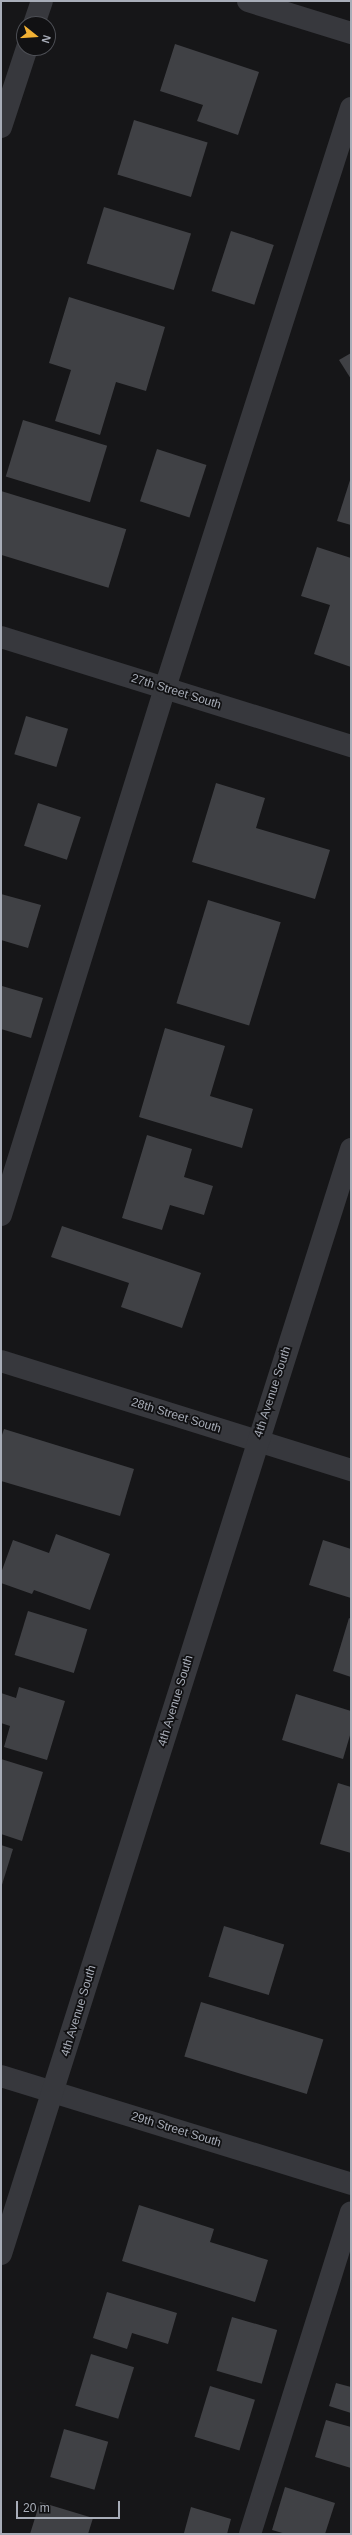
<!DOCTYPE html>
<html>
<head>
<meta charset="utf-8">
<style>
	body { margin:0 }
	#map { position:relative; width:352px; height:2535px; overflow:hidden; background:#161618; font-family:Arial,sans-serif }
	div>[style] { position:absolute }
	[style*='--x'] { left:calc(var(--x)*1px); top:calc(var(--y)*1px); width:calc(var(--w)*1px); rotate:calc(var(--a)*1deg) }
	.building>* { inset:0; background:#404145; transform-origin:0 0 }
	.minor>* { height:22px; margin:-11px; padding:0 11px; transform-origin:11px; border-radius:11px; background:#37383d }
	span { translate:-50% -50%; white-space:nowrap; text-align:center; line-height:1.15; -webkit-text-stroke:3.5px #111113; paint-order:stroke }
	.street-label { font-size:12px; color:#a8adb8 }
	.frame { position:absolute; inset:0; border:2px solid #a8adb8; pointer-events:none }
	.north { position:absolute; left:16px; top:16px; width:40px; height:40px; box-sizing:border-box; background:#111113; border:1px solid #4d4f55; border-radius:50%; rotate:107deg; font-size:11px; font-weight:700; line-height:16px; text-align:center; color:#a8adb8 }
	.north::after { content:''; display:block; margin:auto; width:14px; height:18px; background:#f2b134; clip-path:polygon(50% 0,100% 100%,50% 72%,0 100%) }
	.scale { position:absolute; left:16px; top:2501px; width:104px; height:18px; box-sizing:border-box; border:2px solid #a8adb8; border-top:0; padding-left:5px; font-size:12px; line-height:14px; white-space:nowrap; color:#a8adb8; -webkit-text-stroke:3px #111113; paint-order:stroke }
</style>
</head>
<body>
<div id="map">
	<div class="building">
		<div style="clip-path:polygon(175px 44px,259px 72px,238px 135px,197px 121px,203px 105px,160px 91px)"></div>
		<div style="left:134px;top:120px;width:77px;height:57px;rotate:17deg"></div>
		<div style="left:104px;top:207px;width:91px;height:59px;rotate:17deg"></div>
		<div style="left:231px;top:231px;width:45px;height:63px;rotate:18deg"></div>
		<div style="clip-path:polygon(69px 297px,165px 327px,146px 391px,116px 382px,100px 435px,55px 421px,71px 370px,49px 363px)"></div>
		<div style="clip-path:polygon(351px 353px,351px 379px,339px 360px)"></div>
		<div style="left:23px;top:420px;width:88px;height:59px;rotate:17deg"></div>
		<div style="left:157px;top:449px;width:52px;height:55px;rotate:18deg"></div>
		<div style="clip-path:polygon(351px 477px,351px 525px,337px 521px)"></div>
		<div style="left:1px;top:491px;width:131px;height:61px;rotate:17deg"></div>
		<div style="clip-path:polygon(317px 547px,351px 558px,351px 667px,314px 654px,330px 605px,301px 596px)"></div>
		<div style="left:26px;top:716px;width:44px;height:40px;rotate:17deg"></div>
		<div style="clip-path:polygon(216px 783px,265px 798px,256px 828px,330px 850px,315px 899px,192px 862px)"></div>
		<div style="left:38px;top:803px;width:45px;height:45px;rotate:18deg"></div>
		<div style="clip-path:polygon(1px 894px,41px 905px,28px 948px,1px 940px)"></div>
		<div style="left:208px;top:900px;width:76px;height:108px;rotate:17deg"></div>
		<div style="clip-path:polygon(2px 986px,43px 998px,31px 1038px,1px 1029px)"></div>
		<div style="clip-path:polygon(165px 1028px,225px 1046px,210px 1096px,253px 1109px,242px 1148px,139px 1117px)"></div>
		<div style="clip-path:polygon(147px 1135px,192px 1149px,184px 1177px,213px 1186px,204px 1215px,170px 1205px,162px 1230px,122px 1218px)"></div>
		<div style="clip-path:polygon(62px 1226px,201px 1273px,182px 1328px,121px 1307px,129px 1283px,51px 1257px)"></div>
		<div style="clip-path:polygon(4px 1429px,134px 1469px,120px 1516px,1px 1481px,1px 1438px)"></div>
		<div style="clip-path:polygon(56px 1534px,110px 1554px,90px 1610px,34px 1590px,32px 1594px,1px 1583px,1px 1573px,13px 1540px,49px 1553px)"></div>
		<div style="clip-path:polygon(323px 1540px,351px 1549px,351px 1598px,309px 1585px)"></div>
		<div style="left:28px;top:1611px;width:62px;height:46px;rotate:17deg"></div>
		<div style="clip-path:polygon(349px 1618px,351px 1619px,351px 1677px,333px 1671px)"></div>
		<div style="clip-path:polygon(19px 1687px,65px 1701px,47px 1760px,4px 1747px,10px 1726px,1px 1723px,1px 1693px,16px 1698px)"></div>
		<div style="clip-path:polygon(296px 1694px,351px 1711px,351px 1732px,343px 1759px,282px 1740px)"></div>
		<div style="clip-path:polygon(1px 1759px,43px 1772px,22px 1841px,1px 1834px)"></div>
		<div style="clip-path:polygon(338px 1783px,351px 1787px,351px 1853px,320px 1844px)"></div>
		<div style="clip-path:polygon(1px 1845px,13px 1849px,1px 1888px)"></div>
		<div style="left:224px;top:1926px;width:63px;height:53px;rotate:17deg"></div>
		<div style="left:201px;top:2002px;width:128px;height:57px;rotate:17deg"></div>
		<div style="clip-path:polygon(139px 2205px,214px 2229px,210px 2242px,268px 2260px,255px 2302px,122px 2261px)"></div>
		<div style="clip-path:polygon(107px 2292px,177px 2313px,168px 2344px,132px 2333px,127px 2349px,93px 2338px)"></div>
		<div style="left:232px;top:2317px;width:47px;height:56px;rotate:16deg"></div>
		<div style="left:91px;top:2354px;width:45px;height:54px;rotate:17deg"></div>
		<div style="clip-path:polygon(336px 2383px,351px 2387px,351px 2413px,329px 2406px)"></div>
		<div style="left:210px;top:2386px;width:47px;height:53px;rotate:17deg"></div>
		<div style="clip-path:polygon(326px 2420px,351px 2427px,351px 2468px,315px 2457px)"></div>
		<div style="left:64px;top:2429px;width:46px;height:50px;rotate:16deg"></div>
		<div style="clip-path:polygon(285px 2487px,335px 2503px,325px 2534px,286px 2534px,272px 2530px)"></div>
		<div style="clip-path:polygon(40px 2502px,93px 2518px,88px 2534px,30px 2534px)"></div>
		<div style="clip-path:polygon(191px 2507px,231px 2519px,227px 2534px,184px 2533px)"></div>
	</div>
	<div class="minor">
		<div style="--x:248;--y:1;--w:108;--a:17.3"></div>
		<div style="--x:34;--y:24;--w:24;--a:-71"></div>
		<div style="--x:1;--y:127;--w:83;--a:-71.8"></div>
		<div style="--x:1;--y:637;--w:367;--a:17.3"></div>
		<div style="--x:1;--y:1215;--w:552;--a:-72.71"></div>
		<div style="--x:165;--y:688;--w:609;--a:-72.22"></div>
		<div style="--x:1;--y:1361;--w:367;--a:17.3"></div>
		<div style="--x:1;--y:2076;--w:366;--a:17.1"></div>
		<div style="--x:1;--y:2254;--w:1159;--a:-72.42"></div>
		<div style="--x:250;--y:2534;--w:337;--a:-72.6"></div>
	</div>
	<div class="street-label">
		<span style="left:176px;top:692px;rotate:17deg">27th Street South</span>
		<span style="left:273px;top:1392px;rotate:-72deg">4th Avenue South</span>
		<span style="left:176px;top:1416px;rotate:17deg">28th Street South</span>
		<span style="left:176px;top:1701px;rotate:-73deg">4th Avenue South</span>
		<span style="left:79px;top:2011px;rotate:-73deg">4th Avenue South</span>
		<span style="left:176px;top:2130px;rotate:17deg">29th Street South</span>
	</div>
	<div class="frame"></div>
	<div class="north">N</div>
	<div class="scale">20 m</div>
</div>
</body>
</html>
